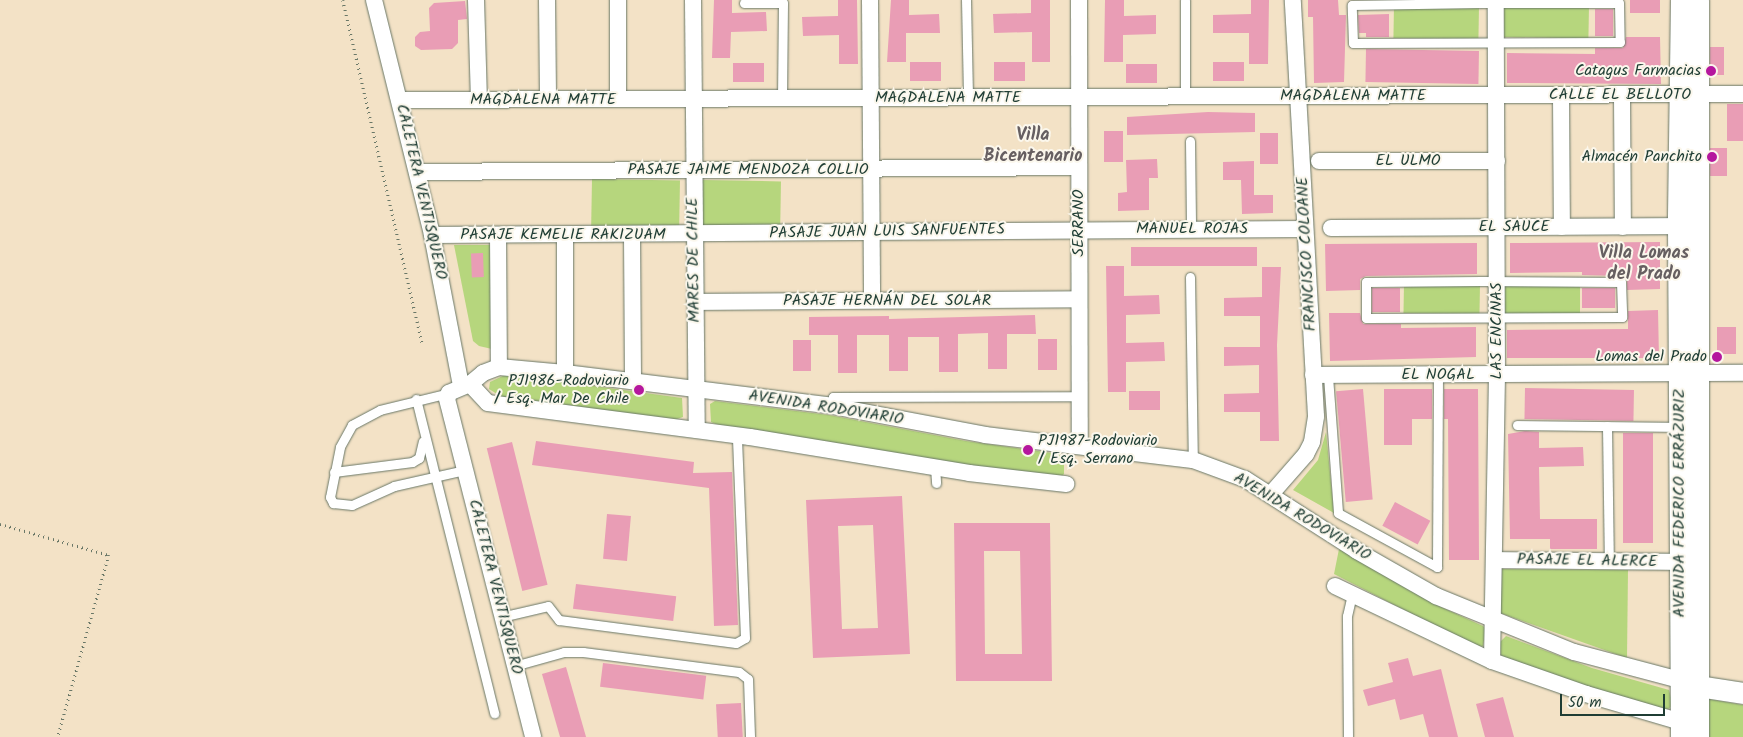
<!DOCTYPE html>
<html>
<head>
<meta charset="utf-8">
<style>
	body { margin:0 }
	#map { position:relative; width:1743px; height:737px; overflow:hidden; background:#f3e2c6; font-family:Kalam,sans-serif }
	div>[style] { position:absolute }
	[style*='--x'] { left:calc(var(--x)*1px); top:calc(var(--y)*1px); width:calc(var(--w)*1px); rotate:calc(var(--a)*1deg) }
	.green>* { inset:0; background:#b6d67d; transform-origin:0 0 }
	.building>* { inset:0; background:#e99db5; transform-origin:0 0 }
	.path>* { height:2.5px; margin-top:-1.25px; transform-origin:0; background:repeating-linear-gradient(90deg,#697767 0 1px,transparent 0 5px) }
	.roads { filter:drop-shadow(0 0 1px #697767) drop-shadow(0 0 1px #697767) }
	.service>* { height:9px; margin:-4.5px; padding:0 4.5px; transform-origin:4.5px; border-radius:4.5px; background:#fff }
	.minor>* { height:16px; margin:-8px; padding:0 8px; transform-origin:8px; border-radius:8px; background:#fff }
	.tertiary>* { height:21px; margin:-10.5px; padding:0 10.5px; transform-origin:10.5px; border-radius:10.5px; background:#fff }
	.dots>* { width:14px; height:14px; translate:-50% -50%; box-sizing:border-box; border:2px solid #fbf7ec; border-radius:50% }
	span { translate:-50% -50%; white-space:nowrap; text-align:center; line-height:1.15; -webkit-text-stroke:4px #fbf7ec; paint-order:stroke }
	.poi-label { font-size:16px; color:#1f3d34 }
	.right { translate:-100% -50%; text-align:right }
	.left { translate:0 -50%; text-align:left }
	.street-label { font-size:16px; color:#1f3d34 }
	.neighbourhood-label { font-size:18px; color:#665f61; font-weight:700 }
	.scale { position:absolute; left:1560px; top:694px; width:105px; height:22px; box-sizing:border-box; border:2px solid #1f3d34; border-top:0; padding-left:6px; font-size:15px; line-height:18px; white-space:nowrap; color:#1f3d34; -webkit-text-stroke:4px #fbf7ec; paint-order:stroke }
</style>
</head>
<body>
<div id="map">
	<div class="green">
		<div style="left:1504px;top:4px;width:85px;height:33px;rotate:1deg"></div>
		<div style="left:1394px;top:5px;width:85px;height:33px;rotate:1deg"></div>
		<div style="left:592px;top:179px;width:88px;height:50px;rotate:1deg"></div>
		<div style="left:702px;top:180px;width:79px;height:50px;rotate:1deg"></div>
		<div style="clip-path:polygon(454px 245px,493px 245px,492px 349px,479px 346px,473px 341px)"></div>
		<div style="left:1404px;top:284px;width:76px;height:29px;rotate:1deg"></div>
		<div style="left:1504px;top:285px;width:76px;height:29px"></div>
		<div style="clip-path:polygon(507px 374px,682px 398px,683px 417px,671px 421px,505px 399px,489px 389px,490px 382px)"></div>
		<div style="clip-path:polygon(715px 401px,829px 415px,966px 441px,1059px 454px,1064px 459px,1064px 474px,1061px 477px,938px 462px,836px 443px,718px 425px,711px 422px,710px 404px)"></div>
		<div style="clip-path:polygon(1326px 432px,1334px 513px,1293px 490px,1318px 460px)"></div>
		<div style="clip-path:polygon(1339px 549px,1439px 606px,1483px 626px,1486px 629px,1483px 646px,1478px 648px,1334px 574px)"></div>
		<div style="clip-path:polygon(1502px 569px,1628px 570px,1627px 658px,1500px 613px)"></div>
		<div style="clip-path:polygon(1506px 636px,1592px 668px,1669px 690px,1673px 705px,1667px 710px,1623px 700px,1508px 660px,1501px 655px,1500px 642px)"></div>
		<div style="clip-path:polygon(1709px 699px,1743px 705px,1743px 737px,1705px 737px)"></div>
	</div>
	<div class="building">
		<div style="clip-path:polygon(714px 0,732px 0,732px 13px,766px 12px,767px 31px,731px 32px,730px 58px,712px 58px)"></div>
		<div style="clip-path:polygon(838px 0,857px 0,858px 64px,839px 64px,839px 35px,803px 36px,802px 17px,838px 16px)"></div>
		<div style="clip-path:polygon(891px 0,909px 0,909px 15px,939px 14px,940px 33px,906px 33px,906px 62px,887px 62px)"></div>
		<div style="clip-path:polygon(1031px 0,1050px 0,1050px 62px,1032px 62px,1032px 32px,994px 33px,993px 14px,1031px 13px)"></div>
		<div style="clip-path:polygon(1105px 0,1124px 0,1124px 16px,1156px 15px,1156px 34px,1123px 35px,1123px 62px,1104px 62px)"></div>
		<div style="clip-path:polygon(1251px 0,1269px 0,1268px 64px,1249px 64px,1249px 33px,1213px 33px,1213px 15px,1251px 14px)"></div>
		<div style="clip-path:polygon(1308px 0,1338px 0,1339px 15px,1346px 15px,1344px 82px,1314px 83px,1313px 17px,1308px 17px)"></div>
		<div style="left:1630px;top:0;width:30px;height:13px"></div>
		<div style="clip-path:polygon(465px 1px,467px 19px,458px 20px,458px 43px,452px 49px,421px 50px,415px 46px,415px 37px,420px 32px,430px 31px,429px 8px,434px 3px)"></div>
		<div style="left:1595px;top:9px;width:18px;height:27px"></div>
		<div style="clip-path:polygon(1389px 14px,1389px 37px,1366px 37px,1366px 33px,1359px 33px,1358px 15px)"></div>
		<div style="clip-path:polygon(1626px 37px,1660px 37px,1661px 84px,1507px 83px,1507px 53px,1595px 54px,1595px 48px,1623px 48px)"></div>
		<div style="left:1710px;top:47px;width:14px;height:28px"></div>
		<div style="left:1366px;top:49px;width:113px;height:33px;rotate:1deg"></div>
		<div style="left:910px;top:62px;width:31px;height:19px"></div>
		<div style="left:994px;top:62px;width:31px;height:19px"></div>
		<div style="left:1213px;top:62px;width:31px;height:19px"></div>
		<div style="left:764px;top:63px;width:19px;height:31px;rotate:90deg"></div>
		<div style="left:1126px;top:64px;width:31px;height:19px"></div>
		<div style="left:1727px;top:104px;width:16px;height:37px"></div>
		<div style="clip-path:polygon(1208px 112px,1255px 113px,1255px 132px,1127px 135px,1127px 117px)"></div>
		<div style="left:1104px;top:131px;width:19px;height:31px"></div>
		<div style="left:1260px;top:133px;width:18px;height:31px"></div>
		<div style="left:1727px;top:148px;width:28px;height:17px;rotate:90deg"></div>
		<div style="clip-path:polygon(1157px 159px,1158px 178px,1149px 178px,1149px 210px,1118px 211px,1118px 193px,1127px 192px,1126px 160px)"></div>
		<div style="clip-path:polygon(1254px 161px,1254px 195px,1273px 195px,1273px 213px,1242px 214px,1241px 180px,1223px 180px,1223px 162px)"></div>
		<div style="clip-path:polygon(1660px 242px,1660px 289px,1627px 290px,1627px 279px,1621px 276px,1582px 275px,1582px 272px,1510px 273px,1510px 243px)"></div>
		<div style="clip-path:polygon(1477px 243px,1477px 274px,1366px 276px,1360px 279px,1360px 290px,1326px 291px,1325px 244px)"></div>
		<div style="left:1257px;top:247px;width:19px;height:126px;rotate:90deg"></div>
		<div style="left:483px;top:253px;width:24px;height:12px;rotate:88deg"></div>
		<div style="clip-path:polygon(1106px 266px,1124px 266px,1124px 296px,1159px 295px,1160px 314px,1126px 315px,1126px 343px,1164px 342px,1165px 361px,1126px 362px,1126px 392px,1108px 392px)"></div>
		<div style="clip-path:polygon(1262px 267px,1281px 267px,1277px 345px,1279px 441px,1260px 441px,1260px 412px,1224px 412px,1224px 394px,1259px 393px,1259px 365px,1224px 366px,1224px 347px,1260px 347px,1260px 316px,1224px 316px,1224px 298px,1262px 297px)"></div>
		<div style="left:1372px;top:288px;width:28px;height:24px"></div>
		<div style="left:1582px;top:288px;width:33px;height:20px"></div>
		<div style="clip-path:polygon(1658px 310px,1659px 358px,1507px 358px,1507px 330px,1628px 329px,1628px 311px)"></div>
		<div style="clip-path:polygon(1329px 313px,1360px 313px,1363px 324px,1401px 324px,1401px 328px,1476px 327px,1476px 357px,1330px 361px)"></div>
		<div style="clip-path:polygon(1035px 315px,1036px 334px,1007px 334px,1007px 369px,988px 369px,988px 333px,958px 334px,958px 372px,939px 372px,939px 337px,908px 337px,908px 371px,889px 371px,889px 335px,857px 335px,857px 373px,838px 373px,838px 335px,809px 335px,809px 317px,889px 316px,889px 319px)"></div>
		<div style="left:1717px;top:327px;width:19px;height:27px"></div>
		<div style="left:1038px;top:339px;width:19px;height:31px"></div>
		<div style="left:793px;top:340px;width:18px;height:31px"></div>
		<div style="left:1525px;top:388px;width:109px;height:31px;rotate:1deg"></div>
		<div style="left:1363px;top:389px;width:111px;height:27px;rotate:85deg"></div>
		<div style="clip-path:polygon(1384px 389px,1432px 389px,1432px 419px,1412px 419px,1412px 445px,1384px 445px)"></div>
		<div style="clip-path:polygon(1444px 389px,1478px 389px,1479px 560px,1449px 560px,1448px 419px,1444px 419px)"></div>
		<div style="left:1160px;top:391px;width:19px;height:31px;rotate:90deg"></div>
		<div style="clip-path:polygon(1525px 431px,1539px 432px,1539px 448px,1583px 447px,1584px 466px,1539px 467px,1540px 519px,1597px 519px,1597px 549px,1550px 549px,1550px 539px,1510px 539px,1508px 434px)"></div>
		<div style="left:1623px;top:433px;width:30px;height:110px"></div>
		<div style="clip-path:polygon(536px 441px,694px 462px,693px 473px,732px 472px,738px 625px,714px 626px,709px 488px,532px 465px)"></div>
		<div style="left:512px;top:442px;width:147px;height:26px;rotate:76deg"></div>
		<div style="clip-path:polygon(evenodd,902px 496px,910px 654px,813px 658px,806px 500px,902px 496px,873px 525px,878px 628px,842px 629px,838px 526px,873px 525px)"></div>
		<div style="left:1395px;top:502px;width:40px;height:27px;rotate:28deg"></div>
		<div style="left:607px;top:514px;width:24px;height:45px;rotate:5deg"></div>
		<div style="clip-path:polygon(evenodd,954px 523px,1050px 523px,1052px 681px,956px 681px,954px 523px,984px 551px,1020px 551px,1022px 654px,985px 654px,984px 551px)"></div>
		<div style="left:576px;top:584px;width:101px;height:25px;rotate:7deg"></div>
		<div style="clip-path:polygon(1408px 658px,1413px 676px,1441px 669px,1458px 737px,1429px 737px,1423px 714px,1400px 720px,1395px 699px,1368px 706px,1363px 690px,1393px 682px,1388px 663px)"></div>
		<div style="left:603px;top:663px;width:104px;height:24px;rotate:7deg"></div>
		<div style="left:566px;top:667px;width:73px;height:25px;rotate:74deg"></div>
		<div style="clip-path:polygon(1503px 697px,1514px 737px,1485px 737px,1476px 704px)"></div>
		<div style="left:741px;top:703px;width:34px;height:25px;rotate:87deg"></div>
	</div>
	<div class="path">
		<div style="--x:343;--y:0;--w:352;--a:77"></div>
		<div style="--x:0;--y:524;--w:113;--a:15.9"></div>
		<div style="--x:109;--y:555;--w:189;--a:105.7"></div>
	</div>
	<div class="roads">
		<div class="service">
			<div style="--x:966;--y:0;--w:98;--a:88.8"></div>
			<div style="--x:1185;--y:0;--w:97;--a:90"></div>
			<div style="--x:744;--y:3;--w:39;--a:0"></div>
			<div style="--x:783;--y:3;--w:96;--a:90.6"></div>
			<div style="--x:1482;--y:3;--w:137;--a:0"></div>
			<div style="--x:1619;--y:3;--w:39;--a:89"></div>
			<div style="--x:1620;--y:42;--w:267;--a:179.8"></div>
			<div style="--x:1353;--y:43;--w:38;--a:-92"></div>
			<div style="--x:1352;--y:5;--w:130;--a:-0.9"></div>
			<div style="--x:1190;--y:141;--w:88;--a:89.3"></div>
			<div style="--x:1190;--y:277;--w:183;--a:89.1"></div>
			<div style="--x:1482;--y:281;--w:139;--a:0.4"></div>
			<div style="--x:1621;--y:282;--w:35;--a:88"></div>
			<div style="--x:1622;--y:317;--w:256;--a:179.8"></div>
			<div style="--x:1366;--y:318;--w:36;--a:-90"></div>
			<div style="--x:1366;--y:282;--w:116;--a:-0.5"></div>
			<div style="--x:1328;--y:376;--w:137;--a:85.8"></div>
			<div style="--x:1338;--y:513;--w:113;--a:28.6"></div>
			<div style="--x:1437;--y:567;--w:192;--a:-89.7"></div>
			<div style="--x:449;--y:393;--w:71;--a:166.2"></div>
			<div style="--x:380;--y:410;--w:32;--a:152"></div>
			<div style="--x:352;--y:425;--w:25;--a:119"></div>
			<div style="--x:340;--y:447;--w:51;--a:101.3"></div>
			<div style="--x:330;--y:497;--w:7;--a:63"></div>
			<div style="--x:333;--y:503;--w:19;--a:6"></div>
			<div style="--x:352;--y:505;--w:46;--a:-24.3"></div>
			<div style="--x:394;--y:486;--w:73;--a:-12.7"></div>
			<div style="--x:416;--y:399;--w:324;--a:76"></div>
			<div style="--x:832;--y:406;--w:9;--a:-84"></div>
			<div style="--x:833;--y:397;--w:247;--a:-0.2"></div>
			<div style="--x:1517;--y:425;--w:163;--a:0.7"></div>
			<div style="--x:1607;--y:426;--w:136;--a:89.2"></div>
			<div style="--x:935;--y:467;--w:16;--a:86"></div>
			<div style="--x:334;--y:472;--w:79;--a:-7.3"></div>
			<div style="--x:412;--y:462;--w:8;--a:-30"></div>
			<div style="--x:419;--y:458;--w:17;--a:-77"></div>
			<div style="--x:501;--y:617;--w:48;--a:-13.2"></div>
			<div style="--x:548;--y:606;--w:18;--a:52"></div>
			<div style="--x:559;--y:620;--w:178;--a:7.4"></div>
			<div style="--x:736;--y:643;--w:10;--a:-29"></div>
			<div style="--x:745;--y:638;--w:203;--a:-92.3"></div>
			<div style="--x:514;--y:666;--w:52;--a:-15.6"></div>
			<div style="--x:564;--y:652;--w:19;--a:0"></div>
			<div style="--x:583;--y:652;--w:157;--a:7.3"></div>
			<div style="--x:739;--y:672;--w:11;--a:38"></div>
			<div style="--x:748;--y:679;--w:58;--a:88"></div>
			<div style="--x:1348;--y:737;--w:121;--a:-90.5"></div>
			<div style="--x:1347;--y:616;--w:23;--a:-77"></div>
		</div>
		<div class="minor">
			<div style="--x:374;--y:0;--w:242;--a:76.1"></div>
			<div style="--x:432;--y:235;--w:154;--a:79.1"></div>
			<div style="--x:476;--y:0;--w:99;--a:88.3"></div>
			<div style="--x:547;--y:0;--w:99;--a:89.4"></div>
			<div style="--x:618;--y:0;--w:99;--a:90"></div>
			<div style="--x:693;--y:0;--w:430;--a:89.5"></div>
			<div style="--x:870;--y:0;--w:300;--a:89.6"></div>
			<div style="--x:1079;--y:0;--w:446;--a:89.9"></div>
			<div style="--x:1561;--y:96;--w:131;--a:89.6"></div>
			<div style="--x:1622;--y:96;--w:131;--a:89.6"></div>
			<div style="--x:400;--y:100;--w:1343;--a:-0.26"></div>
			<div style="--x:1319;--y:161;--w:178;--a:0"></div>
			<div style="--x:417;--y:172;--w:662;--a:-0.43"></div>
			<div style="--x:1331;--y:228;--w:359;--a:-0.3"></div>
			<div style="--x:432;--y:235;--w:873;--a:-0.39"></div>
			<div style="--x:498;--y:235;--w:132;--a:89.6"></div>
			<div style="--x:565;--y:235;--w:138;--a:90"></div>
			<div style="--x:632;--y:235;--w:146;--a:89.6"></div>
			<div style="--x:695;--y:302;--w:384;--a:-0.4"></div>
			<div style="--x:1313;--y:375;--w:430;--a:-0.3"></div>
			<div style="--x:470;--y:384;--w:17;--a:-40"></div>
			<div style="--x:483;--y:373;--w:17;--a:-21"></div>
			<div style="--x:499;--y:367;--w:66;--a:5.2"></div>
			<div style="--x:565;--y:373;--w:269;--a:7"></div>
			<div style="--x:832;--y:406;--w:156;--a:10.7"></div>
			<div style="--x:985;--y:435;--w:209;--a:6.9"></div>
			<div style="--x:1193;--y:460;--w:55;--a:20.1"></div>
			<div style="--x:1245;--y:479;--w:133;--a:32.7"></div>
			<div style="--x:1357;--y:551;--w:91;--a:29.7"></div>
			<div style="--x:1436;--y:596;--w:149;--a:22.1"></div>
			<div style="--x:1574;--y:652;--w:121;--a:14.8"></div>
			<div style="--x:470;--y:384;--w:26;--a:47"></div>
			<div style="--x:488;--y:403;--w:264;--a:7.4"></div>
			<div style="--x:750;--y:437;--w:222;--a:9.3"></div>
			<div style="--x:969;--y:473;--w:98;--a:6.5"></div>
			<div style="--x:470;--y:384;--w:23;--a:157"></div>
			<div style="--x:449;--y:393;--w:6;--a:108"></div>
			<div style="--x:447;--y:399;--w:349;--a:75.7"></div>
			<div style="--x:1271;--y:494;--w:53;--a:-48.8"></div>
			<div style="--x:1306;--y:454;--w:13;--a:-63"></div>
			<div style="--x:1312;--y:442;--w:26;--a:-81"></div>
			<div style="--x:1316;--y:416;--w:417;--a:-93.2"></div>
			<div style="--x:1494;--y:560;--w:187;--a:0.6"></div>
			<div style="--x:1335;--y:586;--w:174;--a:25.5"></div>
			<div style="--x:1492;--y:661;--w:100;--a:19.3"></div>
			<div style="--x:1586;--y:694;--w:109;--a:16.4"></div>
			<div style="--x:1492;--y:661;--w:286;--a:-89"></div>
			<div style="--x:1497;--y:375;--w:375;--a:-90.2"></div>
		</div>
		<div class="tertiary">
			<div style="--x:1681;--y:0;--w:226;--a:90.8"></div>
			<div style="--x:1678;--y:226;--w:511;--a:89.66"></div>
			<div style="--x:1698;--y:0;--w:737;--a:90"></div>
			<div style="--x:1698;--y:686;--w:46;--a:8.8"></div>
		</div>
	</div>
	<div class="dots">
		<div style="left:1711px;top:71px;background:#b5179e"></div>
		<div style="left:1712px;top:157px;background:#b5179e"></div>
		<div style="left:1717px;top:357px;background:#b5179e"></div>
		<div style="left:639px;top:390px;background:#b5179e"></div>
		<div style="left:1028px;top:450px;background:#b5179e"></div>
	</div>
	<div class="poi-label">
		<span class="right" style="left:1701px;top:71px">Catagus Farmacias</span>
		<span class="right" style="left:1702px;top:157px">Almacén Panchito</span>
		<span class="right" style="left:1707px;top:357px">Lomas del Prado</span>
		<span class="right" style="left:629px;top:390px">PJ1986-Rodoviario<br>/ Esq. Mar De Chile</span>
		<span class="left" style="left:1038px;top:450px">PJ1987-Rodoviario<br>/ Esq. Serrano</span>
	</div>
	<div class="street-label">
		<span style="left:1620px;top:95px">CALLE EL BELLOTO</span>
		<span style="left:1353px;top:96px">MAGDALENA MATTE</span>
		<span style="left:948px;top:98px">MAGDALENA MATTE</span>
		<span style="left:543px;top:100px">MAGDALENA MATTE</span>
		<span style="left:1408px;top:161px">EL ULMO</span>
		<span style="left:748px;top:170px">PASAJE JAIME MENDOZA COLLIO</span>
		<span style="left:421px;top:192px;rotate:77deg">CALETERA VENTISQUERO</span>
		<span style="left:1079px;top:223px;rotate:-90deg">SERRANO</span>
		<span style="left:1514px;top:227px">EL SAUCE</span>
		<span style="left:1192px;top:229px">MANUEL ROJAS</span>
		<span style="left:887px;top:232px;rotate:-1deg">PASAJE JUAN LUIS SANFUENTES</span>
		<span style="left:563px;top:235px">PASAJE KEMELIE RAKIZUAM</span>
		<span style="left:1307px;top:254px;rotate:-93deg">FRANCISCO COLOANE</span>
		<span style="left:694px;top:260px;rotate:-91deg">MARES DE CHILE</span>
		<span style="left:887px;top:301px">PASAJE HERNÁN DEL SOLAR</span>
		<span style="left:1497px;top:331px;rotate:-90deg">LAS ENCINAS</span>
		<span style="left:1438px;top:375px">EL NOGAL</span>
		<span style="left:826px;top:408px;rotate:9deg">AVENIDA RODOVIARIO</span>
		<span style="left:1680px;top:503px;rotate:-90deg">AVENIDA FEDERICO ERRÁZURIZ</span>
		<span style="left:1302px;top:517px;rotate:31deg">AVENIDA RODOVIARIO</span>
		<span style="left:1587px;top:561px;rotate:1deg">PASAJE EL ALERCE</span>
		<span style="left:495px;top:587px;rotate:76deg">CALETERA VENTISQUERO</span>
	</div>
	<div class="neighbourhood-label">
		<span style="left:1033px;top:147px">Villa<br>Bicentenario</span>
		<span style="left:1644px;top:265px">Villa Lomas<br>del Prado</span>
	</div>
	<div class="scale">50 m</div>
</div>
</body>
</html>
